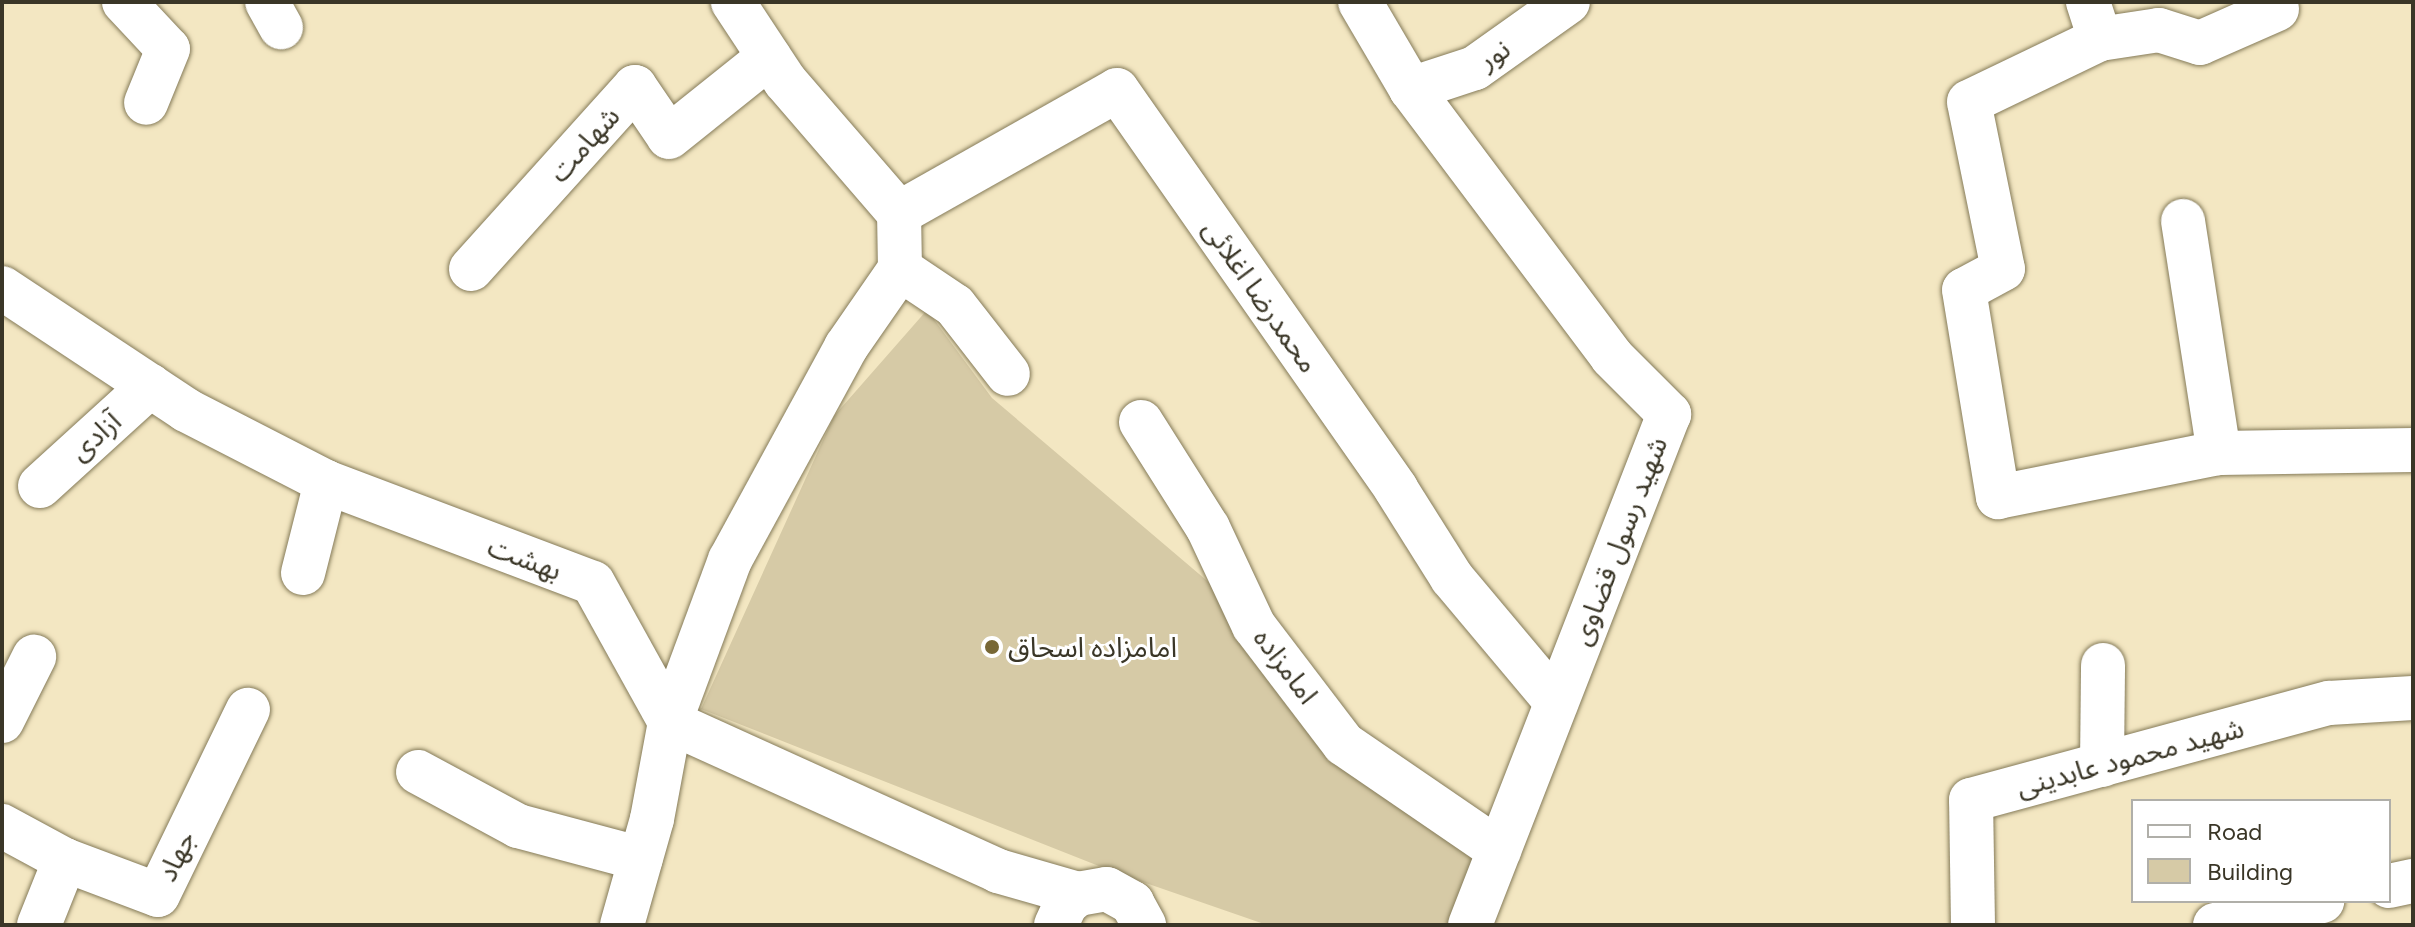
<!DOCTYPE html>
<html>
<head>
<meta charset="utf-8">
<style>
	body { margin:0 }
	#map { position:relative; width:2415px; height:927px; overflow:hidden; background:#f3e7c2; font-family:Figtree,"Noto Sans Arabic",sans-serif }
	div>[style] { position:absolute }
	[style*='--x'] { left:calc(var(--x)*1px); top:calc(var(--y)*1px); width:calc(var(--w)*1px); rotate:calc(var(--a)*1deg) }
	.building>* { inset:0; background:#d6caa6 }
	.roads { filter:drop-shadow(0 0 2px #857b59) drop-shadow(0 0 2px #857b59) }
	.minor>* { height:44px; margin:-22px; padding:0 22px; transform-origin:22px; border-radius:22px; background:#fff }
	.dots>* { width:22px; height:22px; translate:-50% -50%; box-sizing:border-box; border:4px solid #fff; border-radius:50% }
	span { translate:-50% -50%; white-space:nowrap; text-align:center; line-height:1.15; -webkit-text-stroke:6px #fff; paint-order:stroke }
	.street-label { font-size:28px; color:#3a3627 }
	.poi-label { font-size:28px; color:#3a3627 }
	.left { translate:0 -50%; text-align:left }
	.frame { position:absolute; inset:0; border:4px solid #3a3627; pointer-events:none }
	.legend { position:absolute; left:2131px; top:799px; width:260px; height:104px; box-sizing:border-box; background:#fff; border:2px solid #b0afa9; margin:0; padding:10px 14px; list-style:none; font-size:24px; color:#3a3627 }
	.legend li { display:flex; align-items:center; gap:16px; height:40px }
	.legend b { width:40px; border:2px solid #b0afa9 }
</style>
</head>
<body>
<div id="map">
	<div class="building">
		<div style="clip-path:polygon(927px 310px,992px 398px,1212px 585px,1475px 859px,1450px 925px,1267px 925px,1114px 872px,701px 709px,834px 416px)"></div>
	</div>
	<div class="roads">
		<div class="minor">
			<div style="--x:124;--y:2;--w:64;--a:46.9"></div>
			<div style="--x:168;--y:49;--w:58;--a:112.2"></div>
			<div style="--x:267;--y:2;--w:29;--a:61"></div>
			<div style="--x:1360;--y:2;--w:101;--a:59.6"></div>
			<div style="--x:1411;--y:89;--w:335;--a:53.1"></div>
			<div style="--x:1612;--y:357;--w:81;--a:45"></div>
			<div style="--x:1669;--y:414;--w:548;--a:111.28"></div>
			<div style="--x:2088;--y:2;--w:39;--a:72"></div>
			<div style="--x:2277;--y:9;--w:84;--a:156.2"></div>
			<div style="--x:2200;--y:43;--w:43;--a:-162.4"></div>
			<div style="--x:2159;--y:30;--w:60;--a:171.3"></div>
			<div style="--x:2100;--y:39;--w:145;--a:154.3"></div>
			<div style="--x:1969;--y:102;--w:170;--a:78.5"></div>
			<div style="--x:2003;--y:269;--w:44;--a:151.7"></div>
			<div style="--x:1964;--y:290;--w:210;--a:80.7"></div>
			<div style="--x:1998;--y:497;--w:225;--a:-11.3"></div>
			<div style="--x:2219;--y:453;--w:194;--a:-0.9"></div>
			<div style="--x:1411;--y:89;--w:67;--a:-18.2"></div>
			<div style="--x:1475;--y:68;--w:114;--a:-35.4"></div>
			<div style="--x:899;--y:213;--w:250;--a:-29.4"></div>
			<div style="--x:1117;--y:90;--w:487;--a:55"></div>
			<div style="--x:1396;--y:489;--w:105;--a:57.8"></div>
			<div style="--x:1452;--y:578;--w:162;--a:50"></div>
			<div style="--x:2183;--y:221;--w:235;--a:81.2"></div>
			<div style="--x:471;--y:269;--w:245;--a:-48"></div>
			<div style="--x:635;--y:87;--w:60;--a:55.8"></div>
			<div style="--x:669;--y:137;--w:128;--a:-38.7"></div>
			<div style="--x:900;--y:269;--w:66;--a:33.9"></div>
			<div style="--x:955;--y:306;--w:86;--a:52.1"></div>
			<div style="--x:2;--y:288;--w:221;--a:33.5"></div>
			<div style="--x:186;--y:410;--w:157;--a:27.2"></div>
			<div style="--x:326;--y:482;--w:285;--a:20.7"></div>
			<div style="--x:593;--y:583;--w:159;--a:61"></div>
			<div style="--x:670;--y:722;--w:360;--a:24.4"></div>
			<div style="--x:998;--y:871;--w:83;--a:16"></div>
			<div style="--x:1141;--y:422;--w:125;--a:57.7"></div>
			<div style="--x:1208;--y:528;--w:108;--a:64.9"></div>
			<div style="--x:1254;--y:626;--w:148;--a:52.7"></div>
			<div style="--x:1344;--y:744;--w:188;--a:34.4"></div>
			<div style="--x:40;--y:486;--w:149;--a:-42.3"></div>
			<div style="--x:303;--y:573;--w:94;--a:-75.8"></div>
			<div style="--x:2;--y:721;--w:72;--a:-63.4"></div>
			<div style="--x:2102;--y:765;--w:100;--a:-89.4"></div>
			<div style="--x:418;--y:772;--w:114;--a:28.4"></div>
			<div style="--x:518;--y:826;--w:127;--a:15"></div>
			<div style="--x:2;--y:826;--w:72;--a:28.4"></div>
			<div style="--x:2389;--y:886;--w:25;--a:-12"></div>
			<div style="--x:39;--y:925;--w:70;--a:-68.2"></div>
			<div style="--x:65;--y:860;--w:99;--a:20.6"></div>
			<div style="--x:158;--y:895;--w:206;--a:-64.1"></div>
			<div style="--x:622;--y:925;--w:110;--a:-74.2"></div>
			<div style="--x:652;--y:819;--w:99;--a:-79.5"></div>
			<div style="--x:670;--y:722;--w:173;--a:-69.7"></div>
			<div style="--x:730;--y:560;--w:243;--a:-61.4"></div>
			<div style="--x:846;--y:347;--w:95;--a:-55.3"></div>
			<div style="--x:900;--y:269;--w:56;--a:-91"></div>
			<div style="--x:899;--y:213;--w:174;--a:-130.8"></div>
			<div style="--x:785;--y:81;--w:95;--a:-123.4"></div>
			<div style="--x:1056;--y:925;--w:23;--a:-65"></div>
			<div style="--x:1066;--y:904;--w:16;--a:-40"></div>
			<div style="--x:1078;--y:894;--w:29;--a:-10"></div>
			<div style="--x:1107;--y:889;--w:29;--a:29"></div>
			<div style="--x:1132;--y:903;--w:25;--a:61"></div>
			<div style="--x:1973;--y:925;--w:125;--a:-90.9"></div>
			<div style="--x:1971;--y:800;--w:371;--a:-15.2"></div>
			<div style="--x:2329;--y:703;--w:84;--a:-3.4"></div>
			<div style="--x:2215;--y:925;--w:110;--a:-12.6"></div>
		</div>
	</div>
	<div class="dots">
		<div style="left:992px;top:647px;background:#776735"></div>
	</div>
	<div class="street-label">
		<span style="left:1494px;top:54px;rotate:-33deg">نور</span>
		<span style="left:584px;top:144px;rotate:-48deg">شهامت</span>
		<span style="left:1261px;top:296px;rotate:55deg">محمدرضا اغلائی</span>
		<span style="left:95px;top:436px;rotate:-42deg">آزادی</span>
		<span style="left:1619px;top:541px;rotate:-69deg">شهید رسول قضاوی</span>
		<span style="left:525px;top:558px;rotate:21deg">بهشت</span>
		<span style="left:1286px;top:666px;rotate:53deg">امامزاده</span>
		<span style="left:2130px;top:757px;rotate:-15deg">شهید محمود عابدینی</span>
		<span style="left:176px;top:856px;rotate:-64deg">جهاد</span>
	</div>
	<div class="poi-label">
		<span class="left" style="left:1008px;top:647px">امامزاده اسحاق</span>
	</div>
	<div class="frame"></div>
	<ul class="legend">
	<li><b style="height:10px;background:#fff"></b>Road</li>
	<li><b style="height:22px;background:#d6caa6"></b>Building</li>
	</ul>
</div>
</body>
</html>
